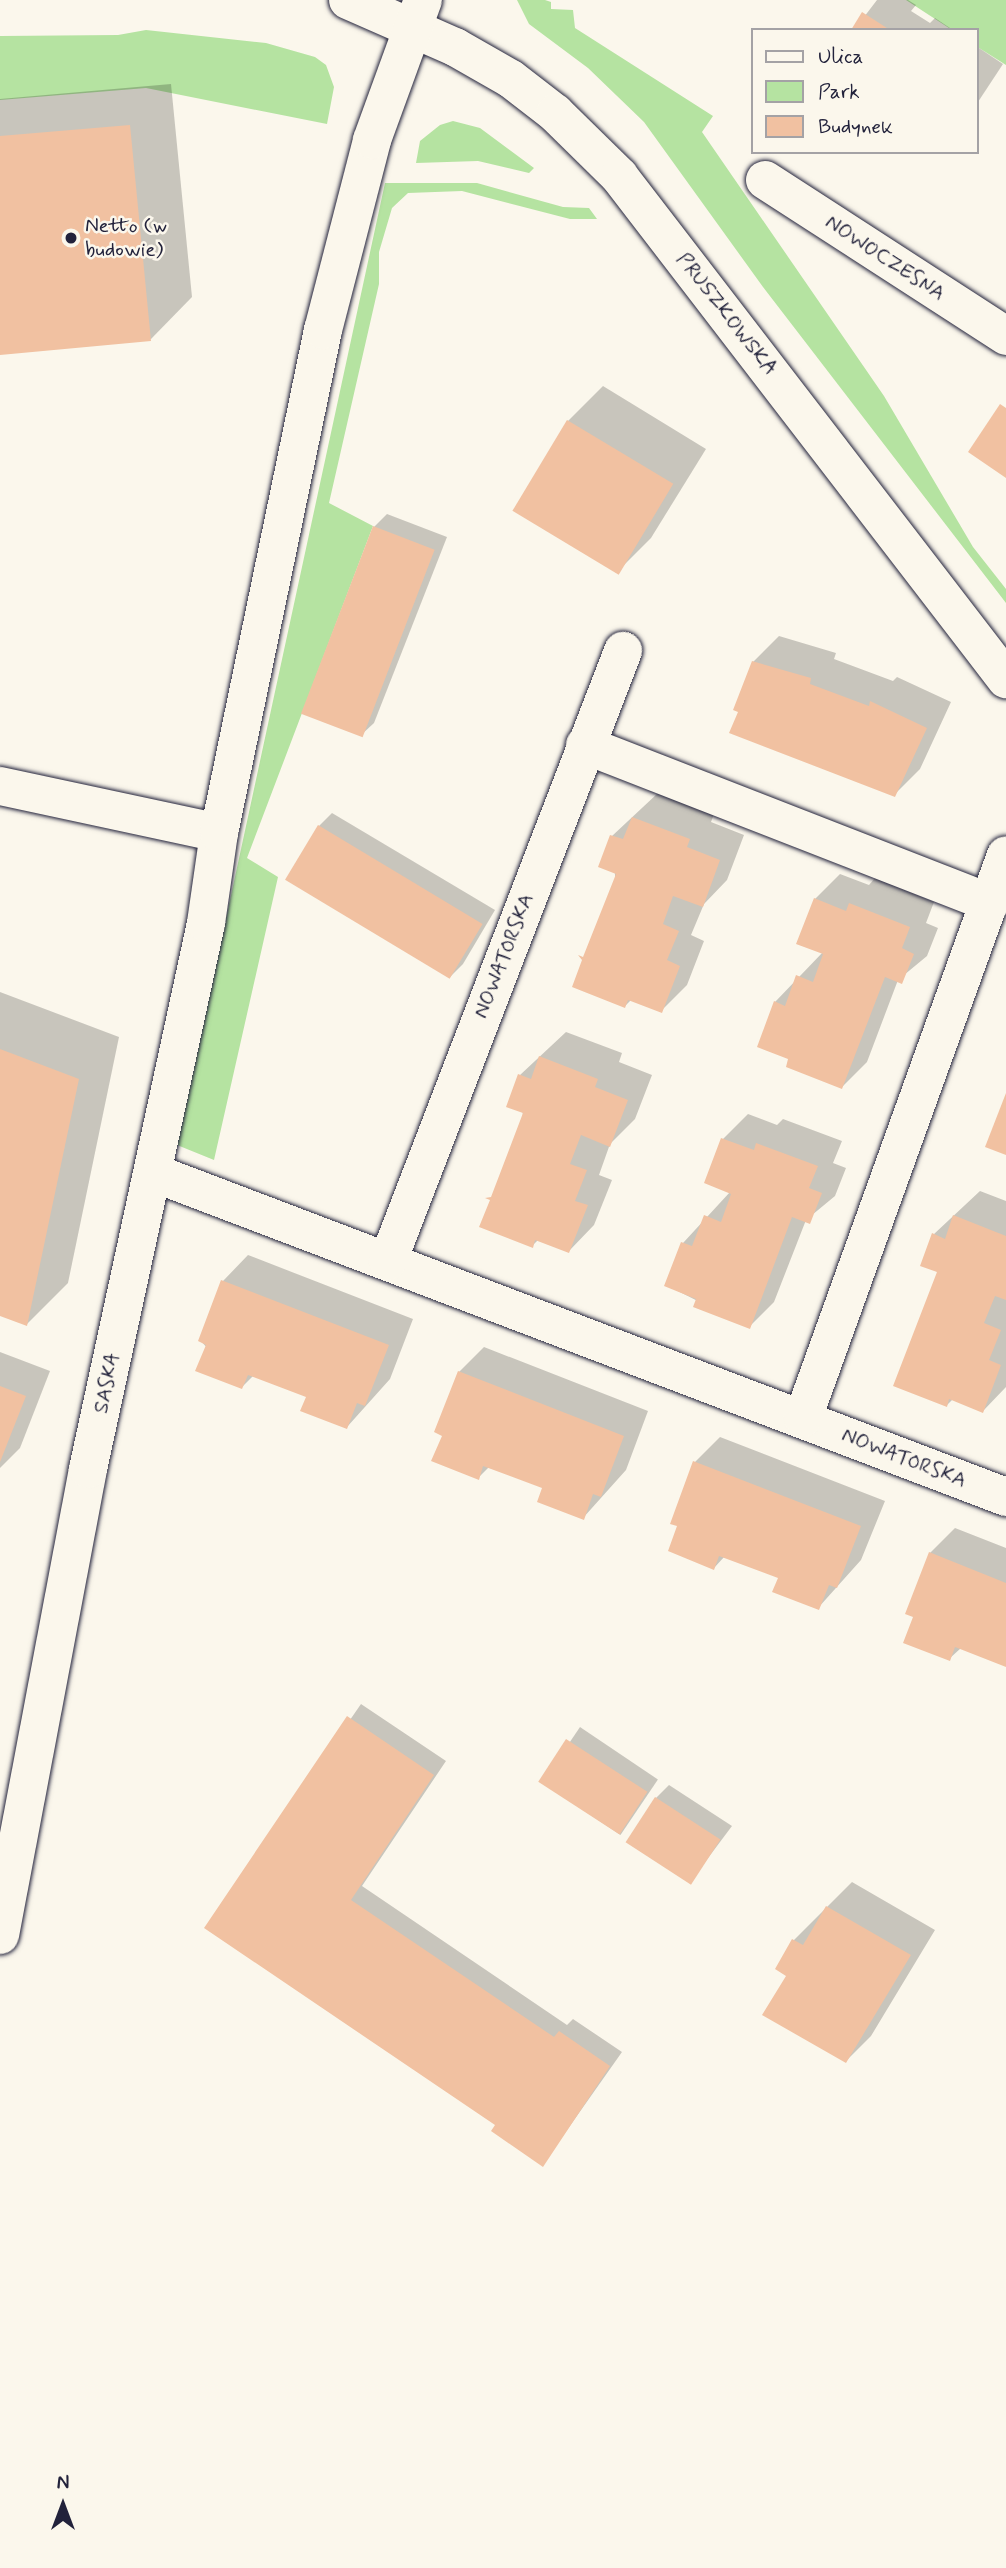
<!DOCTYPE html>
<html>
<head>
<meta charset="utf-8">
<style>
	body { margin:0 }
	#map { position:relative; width:1006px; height:2568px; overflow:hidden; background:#fbf7ec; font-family:Mynerve,sans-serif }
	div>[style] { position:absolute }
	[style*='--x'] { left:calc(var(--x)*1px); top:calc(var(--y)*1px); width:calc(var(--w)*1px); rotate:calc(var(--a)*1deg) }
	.green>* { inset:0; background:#b5e3a1 }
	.shadow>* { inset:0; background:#0003; transform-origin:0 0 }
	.building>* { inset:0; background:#f1c1a1; transform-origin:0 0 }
	.roads { filter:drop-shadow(0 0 2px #22223b) drop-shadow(0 0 2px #22223b) }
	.minor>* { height:38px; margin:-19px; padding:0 19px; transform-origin:19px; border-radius:19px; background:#fbf7ec }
	.dots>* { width:19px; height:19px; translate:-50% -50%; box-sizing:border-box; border:4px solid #fbf7ec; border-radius:50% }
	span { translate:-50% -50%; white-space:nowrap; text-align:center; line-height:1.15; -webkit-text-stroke:5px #fbf7ec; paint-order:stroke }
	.poi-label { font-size:21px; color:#22223b }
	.left { translate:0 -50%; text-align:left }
	.street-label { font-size:21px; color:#22223b }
	.legend { position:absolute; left:751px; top:28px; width:228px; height:126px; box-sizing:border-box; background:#fbf7ec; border:2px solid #a4a2a5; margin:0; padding:9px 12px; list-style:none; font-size:21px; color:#22223b }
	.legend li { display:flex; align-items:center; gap:14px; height:35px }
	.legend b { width:35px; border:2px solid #a4a2a5 }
	.north { position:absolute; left:28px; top:2470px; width:70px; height:70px; -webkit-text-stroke:5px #fbf7ec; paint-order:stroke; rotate:0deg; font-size:19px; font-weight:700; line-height:28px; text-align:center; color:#22223b }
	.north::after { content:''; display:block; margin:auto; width:24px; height:32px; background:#22223b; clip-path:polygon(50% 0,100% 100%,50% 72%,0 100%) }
</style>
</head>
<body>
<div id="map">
	<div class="green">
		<div style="clip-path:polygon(517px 0,545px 0,551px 2px,551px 9px,573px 10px,575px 28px,713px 116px,702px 132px,884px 396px,973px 547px,1006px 589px,1006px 603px,763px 287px,644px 122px,588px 68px,529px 24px)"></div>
		<div style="clip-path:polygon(906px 0,1006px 0,1006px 65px,976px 46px,976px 30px,952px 30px)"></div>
		<div style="clip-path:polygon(146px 30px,266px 43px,315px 57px,326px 65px,334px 87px,327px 124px,146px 88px,0 100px,0 36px,118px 35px)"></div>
		<div style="clip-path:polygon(453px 121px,480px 128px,534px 168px,529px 173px,478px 161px,416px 163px,420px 141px,440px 125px)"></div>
		<div style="clip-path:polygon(385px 183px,477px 183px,563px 207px,589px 208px,597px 219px,570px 219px,462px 191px,408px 193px,392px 208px,379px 252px,379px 284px,329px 503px,373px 526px,247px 858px,278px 877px,214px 1160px,177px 1145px)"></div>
	</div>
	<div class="shadow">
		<div style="clip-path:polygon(877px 0,908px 0,916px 5px,911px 11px,930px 23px,935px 18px,953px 30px,854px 30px)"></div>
		<div style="clip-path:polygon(976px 46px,1003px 64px,976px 105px)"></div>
		<div style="clip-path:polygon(171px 84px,192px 297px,151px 339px,0 353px,0 99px)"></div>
		<div style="clip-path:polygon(603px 386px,706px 449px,651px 538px,616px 573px,568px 421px)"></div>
		<div style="clip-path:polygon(387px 514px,447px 537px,374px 723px,360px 736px,374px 527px)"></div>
		<div style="clip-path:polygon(779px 636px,836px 653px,834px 659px,893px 681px,897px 677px,951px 702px,920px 769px,894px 795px,753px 662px)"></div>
		<div style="clip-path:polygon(658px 793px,714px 814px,711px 822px,744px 835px,727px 880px,704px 904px,691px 935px,704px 941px,687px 985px,661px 1011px,631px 1000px,625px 1006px,612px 836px)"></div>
		<div style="clip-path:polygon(332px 813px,495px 910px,463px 964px,450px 977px,287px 880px,319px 826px)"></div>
		<div style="clip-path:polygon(840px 874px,869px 885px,875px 878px,934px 902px,926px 923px,938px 928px,927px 956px,898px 980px,867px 1062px,842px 1087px,791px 1058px,775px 1002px,823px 952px,815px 899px)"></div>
		<div style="clip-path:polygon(0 992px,119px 1037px,68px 1283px,27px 1324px,0 1314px)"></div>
		<div style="clip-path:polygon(566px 1032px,622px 1053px,619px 1062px,652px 1075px,635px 1119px,610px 1144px,599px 1175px,612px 1180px,594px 1225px,569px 1251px,539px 1239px,532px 1246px,520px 1075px)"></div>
		<div style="clip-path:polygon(748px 1114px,777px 1125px,783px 1119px,842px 1141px,833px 1163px,846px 1168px,835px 1196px,806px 1220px,774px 1302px,749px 1327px,666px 1285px,683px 1243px,730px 1192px,723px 1139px)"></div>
		<div style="clip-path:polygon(980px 1191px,1006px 1201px,1006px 1387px,983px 1411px,953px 1399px,947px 1405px,934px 1234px)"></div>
		<div style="clip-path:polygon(248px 1255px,413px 1319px,390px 1379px,347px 1427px,308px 1396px,254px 1375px,242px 1387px,200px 1340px,223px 1281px)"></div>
		<div style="clip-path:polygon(484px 1347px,648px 1411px,626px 1470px,583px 1518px,544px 1487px,490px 1466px,478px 1478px,444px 1435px,459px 1372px)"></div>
		<div style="clip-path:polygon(0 1352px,50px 1371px,20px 1448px,0 1468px)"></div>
		<div style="clip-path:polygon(720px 1437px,885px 1501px,861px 1560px,818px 1608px,780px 1577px,725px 1556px,714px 1568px,680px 1525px,695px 1462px)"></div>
		<div style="clip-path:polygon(955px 1528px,1006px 1548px,1006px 1665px,961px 1648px,949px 1659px,916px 1616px,930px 1553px)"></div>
		<div style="clip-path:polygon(361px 1704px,446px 1761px,362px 1886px,567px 2025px,573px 2019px,622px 2052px,543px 2164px,497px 2124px,206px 1928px)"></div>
		<div style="left:580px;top:1727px;width:94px;height:67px;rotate:34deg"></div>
		<div style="clip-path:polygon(669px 1785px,732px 1826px,690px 1882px,656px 1798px)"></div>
		<div style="clip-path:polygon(852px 1882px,935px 1930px,871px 2036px,846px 2061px,788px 1975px,777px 1969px,794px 1940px)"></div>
	</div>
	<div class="building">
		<div style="clip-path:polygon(862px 12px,890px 30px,851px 30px)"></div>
		<div style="clip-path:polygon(130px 125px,151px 341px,0 355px,0 136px)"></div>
		<div style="clip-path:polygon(1000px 404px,1006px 408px,1006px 478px,968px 452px)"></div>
		<div style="left:567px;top:420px;width:124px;height:106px;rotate:31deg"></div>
		<div style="left:373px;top:526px;width:66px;height:201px;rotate:21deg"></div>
		<div style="clip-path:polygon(752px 661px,811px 678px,810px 684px,869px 706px,870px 701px,927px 728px,895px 797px,729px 733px,738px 712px,733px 710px)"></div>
		<div style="clip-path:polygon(632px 817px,690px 839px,687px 847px,720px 860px,703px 907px,673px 896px,663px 924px,679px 931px,667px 960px,680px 966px,662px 1013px,628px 1000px,625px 1008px,572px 987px,582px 960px,578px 955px,583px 957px,616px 874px,598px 867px,610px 835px,623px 839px)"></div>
		<div style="left:318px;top:825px;width:192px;height:64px;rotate:31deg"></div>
		<div style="clip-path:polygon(814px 898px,846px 911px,849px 903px,910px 927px,902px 948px,914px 954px,902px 984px,885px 977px,842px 1089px,786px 1067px,788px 1059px,757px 1047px,774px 1001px,785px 1006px,796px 975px,813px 982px,823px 954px,796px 944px)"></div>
		<div style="clip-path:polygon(0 1049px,79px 1079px,27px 1326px,0 1316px)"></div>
		<div style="clip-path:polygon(539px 1056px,598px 1079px,595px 1087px,628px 1100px,610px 1147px,581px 1135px,570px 1164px,587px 1170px,575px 1201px,588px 1205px,569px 1253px,535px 1240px,533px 1248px,479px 1227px,490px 1200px,485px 1198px,491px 1197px,523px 1113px,506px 1107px,518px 1074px,531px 1079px)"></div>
		<div style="clip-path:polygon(1006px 1093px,1006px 1155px,985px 1147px)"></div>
		<div style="clip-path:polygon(721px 1138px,754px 1150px,756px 1143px,818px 1166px,809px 1188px,822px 1193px,810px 1224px,792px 1217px,750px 1329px,693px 1307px,696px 1299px,664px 1286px,681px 1242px,692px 1246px,704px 1215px,721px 1222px,731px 1194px,704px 1183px)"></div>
		<div style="clip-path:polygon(953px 1215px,1006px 1236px,1006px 1300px,995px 1296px,984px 1323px,1001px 1330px,989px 1360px,1001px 1365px,983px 1413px,949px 1399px,947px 1407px,893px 1386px,937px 1272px,920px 1266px,932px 1233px,945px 1239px)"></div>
		<div style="clip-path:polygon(221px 1280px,389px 1345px,365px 1406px,357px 1403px,347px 1429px,300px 1411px,306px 1397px,248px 1375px,242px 1389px,195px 1371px,206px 1345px,198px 1341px)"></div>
		<div style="clip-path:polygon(458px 1371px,624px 1436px,601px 1497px,593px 1494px,584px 1520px,537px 1502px,542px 1488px,483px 1466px,479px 1480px,431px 1461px,442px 1436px,434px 1432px)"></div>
		<div style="clip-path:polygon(0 1386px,26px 1396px,0 1462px)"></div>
		<div style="clip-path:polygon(693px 1461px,861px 1526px,837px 1588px,829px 1585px,819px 1610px,772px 1592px,778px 1578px,719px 1556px,714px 1570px,668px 1551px,677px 1526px,670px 1524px)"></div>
		<div style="clip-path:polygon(929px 1552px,1006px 1583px,1006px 1667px,955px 1647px,950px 1661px,903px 1643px,913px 1617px,905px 1614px)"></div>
		<div style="clip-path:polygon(347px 1716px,434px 1775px,351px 1900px,554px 2037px,559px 2031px,610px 2066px,543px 2167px,491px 2131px,495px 2125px,204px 1928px)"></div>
		<div style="left:566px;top:1739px;width:97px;height:51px;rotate:33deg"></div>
		<div style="left:655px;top:1797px;width:78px;height:54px;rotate:33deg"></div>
		<div style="clip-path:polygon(826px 1906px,911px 1955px,846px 2063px,762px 2015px,786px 1976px,775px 1969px,792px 1939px,803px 1945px)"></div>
	</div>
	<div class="roads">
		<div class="minor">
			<div style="--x:348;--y:0;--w:117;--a:23.7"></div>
			<div style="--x:455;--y:47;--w:64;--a:29.7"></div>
			<div style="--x:511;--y:79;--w:56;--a:37.7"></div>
			<div style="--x:555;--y:113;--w:90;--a:44.5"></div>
			<div style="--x:619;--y:176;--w:635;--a:52.43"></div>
			<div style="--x:765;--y:180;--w:287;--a:32.9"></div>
			<div style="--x:585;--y:745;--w:435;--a:21.3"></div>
			<div style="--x:0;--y:786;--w:224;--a:12.1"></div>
			<div style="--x:154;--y:1173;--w:912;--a:20.82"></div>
			<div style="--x:388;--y:1261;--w:654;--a:-68.93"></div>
			<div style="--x:803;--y:1418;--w:598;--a:-70.17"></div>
			<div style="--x:0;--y:1935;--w:474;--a:-79.3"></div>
			<div style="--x:88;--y:1469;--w:559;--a:-77.8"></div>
			<div style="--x:206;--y:923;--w:91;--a:-81.8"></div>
			<div style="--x:219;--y:833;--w:514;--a:-78.32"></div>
			<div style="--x:323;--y:330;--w:196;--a:-75.5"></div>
			<div style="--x:372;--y:140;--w:149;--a:-70"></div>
		</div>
	</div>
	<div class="dots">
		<div style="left:71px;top:238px;background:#22223b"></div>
	</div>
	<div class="poi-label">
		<span class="left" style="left:85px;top:238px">Netto (w<br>budowie)</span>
	</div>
	<div class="street-label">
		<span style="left:885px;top:258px;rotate:33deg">NOWOCZESNA</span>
		<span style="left:727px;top:314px;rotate:52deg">PRUSZKOWSKA</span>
		<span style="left:504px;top:956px;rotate:-69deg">NOWATORSKA</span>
		<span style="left:107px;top:1383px;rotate:-78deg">SASKA</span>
		<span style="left:904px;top:1458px;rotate:21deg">NOWATORSKA</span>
	</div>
	<ul class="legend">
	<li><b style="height:9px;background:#fbf7ec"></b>Ulica</li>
	<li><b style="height:19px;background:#b5e3a1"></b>Park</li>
	<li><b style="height:19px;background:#f1c1a1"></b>Budynek</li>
	</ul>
	<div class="north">N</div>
</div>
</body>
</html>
